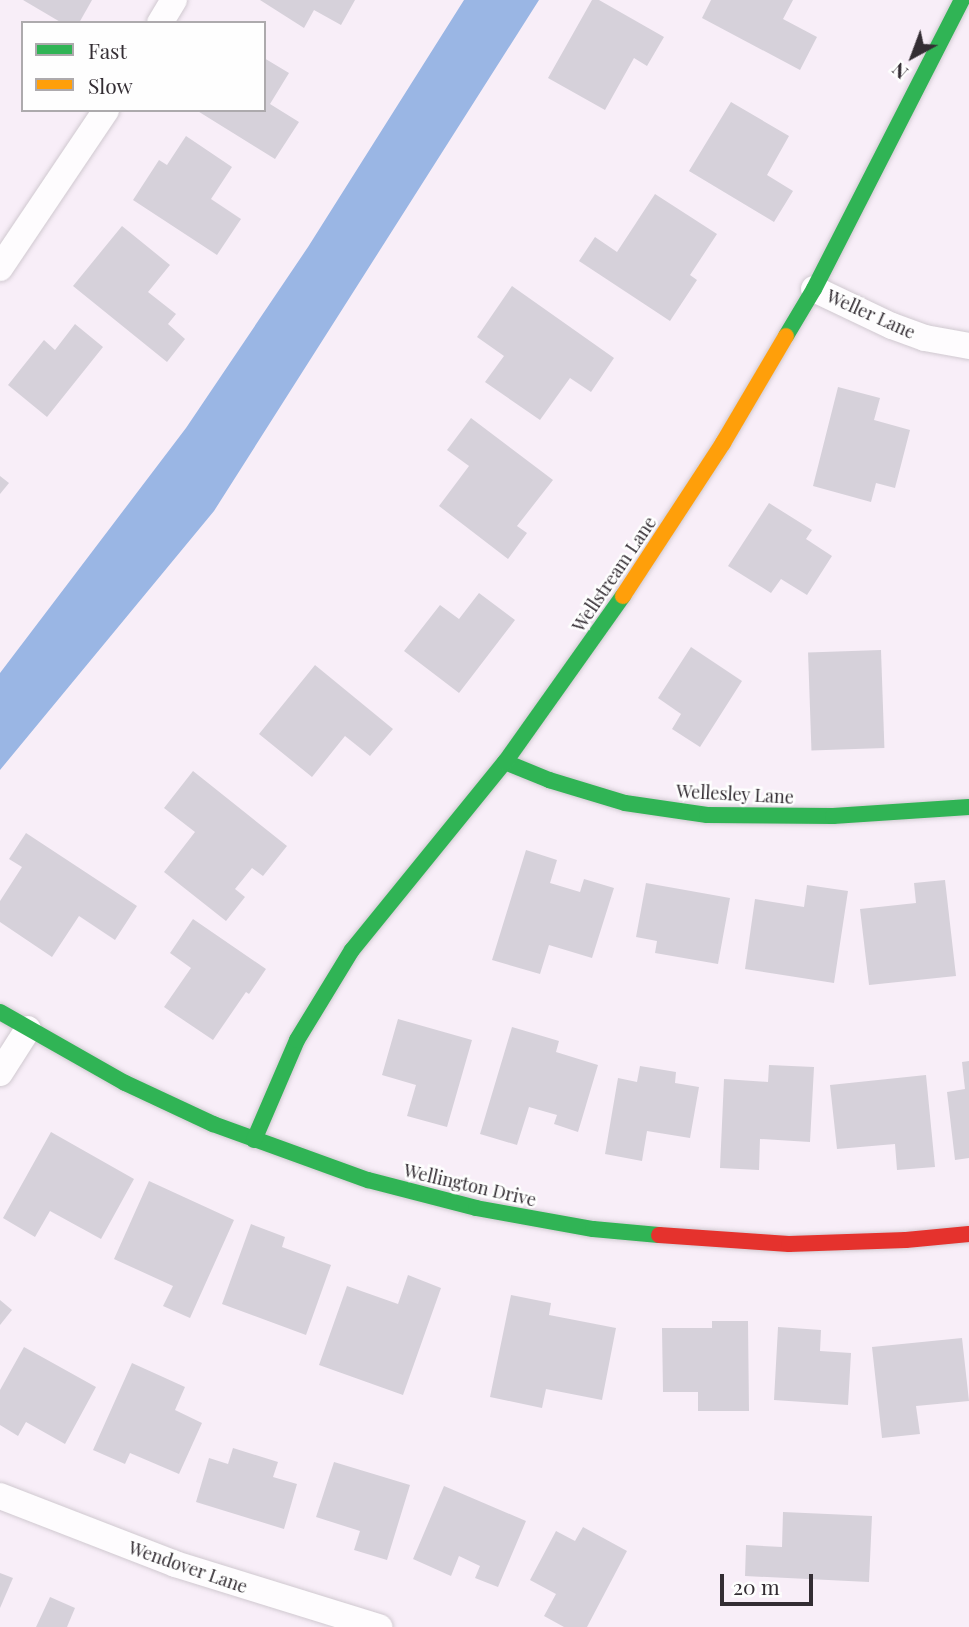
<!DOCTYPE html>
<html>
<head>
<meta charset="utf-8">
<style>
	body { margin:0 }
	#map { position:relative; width:969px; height:1627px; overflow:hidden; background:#f8eef8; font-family:"Playfair Display",serif }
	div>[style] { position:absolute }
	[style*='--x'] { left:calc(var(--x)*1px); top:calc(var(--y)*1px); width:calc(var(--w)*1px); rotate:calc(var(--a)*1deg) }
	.water>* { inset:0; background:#9ab6e4 }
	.building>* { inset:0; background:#d6d1da; transform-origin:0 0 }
	.roads { filter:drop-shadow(0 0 2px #d0c9d0) drop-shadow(0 0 2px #d0c9d0) }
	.street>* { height:26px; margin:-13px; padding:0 13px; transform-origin:13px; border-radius:13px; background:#fefcfe }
	.fast>* { height:16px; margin:-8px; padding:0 8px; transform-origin:8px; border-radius:8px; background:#30b455 }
	.slow>* { height:16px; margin:-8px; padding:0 8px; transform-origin:8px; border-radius:8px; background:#ff9f0a }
	.jam>* { height:16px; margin:-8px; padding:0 8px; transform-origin:8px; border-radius:8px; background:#e5322d }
	span { translate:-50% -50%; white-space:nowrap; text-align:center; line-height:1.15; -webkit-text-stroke:5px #fefefe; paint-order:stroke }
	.street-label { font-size:18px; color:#332d33 }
	.legend { position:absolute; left:21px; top:21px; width:245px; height:91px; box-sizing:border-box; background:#fefefe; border:2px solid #adaaad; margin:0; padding:9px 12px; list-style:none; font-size:21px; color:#332d33 }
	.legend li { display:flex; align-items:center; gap:14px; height:35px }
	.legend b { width:35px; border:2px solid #adaaad }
	.north { position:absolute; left:878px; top:21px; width:70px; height:70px; -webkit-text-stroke:5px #fefefe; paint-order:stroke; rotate:221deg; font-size:19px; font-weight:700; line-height:28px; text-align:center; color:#332d33 }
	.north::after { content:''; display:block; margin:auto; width:24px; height:32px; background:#332d33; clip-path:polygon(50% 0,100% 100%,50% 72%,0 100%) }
	.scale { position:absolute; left:720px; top:1574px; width:93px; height:32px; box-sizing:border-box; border:4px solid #332d33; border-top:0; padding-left:9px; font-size:21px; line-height:24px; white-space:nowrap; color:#332d33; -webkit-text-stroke:5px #fefefe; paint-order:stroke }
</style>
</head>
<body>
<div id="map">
	<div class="water">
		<div style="clip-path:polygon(464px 0,539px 0,214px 511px,0 770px,0 673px,186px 428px,308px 247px)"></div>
	</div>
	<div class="building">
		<div style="clip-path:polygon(23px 0,92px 0,79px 23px,62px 23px)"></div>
		<div style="clip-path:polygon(260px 0,355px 0,341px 25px,314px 10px,304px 28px)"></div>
		<div style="clip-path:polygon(592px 0,599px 0,664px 37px,647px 66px,634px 58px,605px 110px,548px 78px)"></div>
		<div style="clip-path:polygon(711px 0,793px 0,783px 19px,817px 37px,800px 70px,702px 18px)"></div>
		<div style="clip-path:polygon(264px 58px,289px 73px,270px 104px,299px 122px,275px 159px,196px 110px,264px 110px)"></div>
		<div style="clip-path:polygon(731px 102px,789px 136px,767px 175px,793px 191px,774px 222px,689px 171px)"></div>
		<div style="clip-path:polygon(186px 136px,232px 167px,211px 199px,241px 219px,217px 255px,133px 200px,159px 160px,167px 165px)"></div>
		<div style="clip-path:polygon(655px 194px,717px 234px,690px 275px,697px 280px,670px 321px,579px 261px,595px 237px,617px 252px)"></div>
		<div style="clip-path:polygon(122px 226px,170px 265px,148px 292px,176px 314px,168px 324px,185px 339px,167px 362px,73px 286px)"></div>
		<div style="clip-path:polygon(512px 286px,614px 358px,591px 392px,570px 378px,540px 420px,485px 382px,504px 356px,477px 337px)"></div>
		<div style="clip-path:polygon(75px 324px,103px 347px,47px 417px,8px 385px,44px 340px,55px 350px)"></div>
		<div style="clip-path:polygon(838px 387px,880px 398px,874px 420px,910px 430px,895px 488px,876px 483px,871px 502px,813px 486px)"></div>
		<div style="clip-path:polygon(471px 418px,553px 480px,517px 526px,527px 533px,508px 559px,439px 506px,469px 466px,447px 450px)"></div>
		<div style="clip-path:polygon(0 476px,9px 483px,0 494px)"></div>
		<div style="clip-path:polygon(769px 503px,812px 530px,806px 539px,832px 556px,807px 595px,781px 579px,771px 593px,728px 566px)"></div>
		<div style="clip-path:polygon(479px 593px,515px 620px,459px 693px,404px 651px,440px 605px,459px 619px)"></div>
		<div style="clip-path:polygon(691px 647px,742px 681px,700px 747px,672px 729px,681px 714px,658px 698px)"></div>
		<div style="left:881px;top:650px;width:98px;height:73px;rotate:88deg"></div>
		<div style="clip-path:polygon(315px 665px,393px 729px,370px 756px,345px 736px,312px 777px,259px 734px)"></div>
		<div style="clip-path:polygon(193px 771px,287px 846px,263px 876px,252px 868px,235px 889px,245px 897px,226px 921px,164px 872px,195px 832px,164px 808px)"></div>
		<div style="clip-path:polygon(26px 833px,137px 906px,115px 940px,79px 916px,52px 957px,0 922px,0 901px,22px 867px,9px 859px)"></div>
		<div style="clip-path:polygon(526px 850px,557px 860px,550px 883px,580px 892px,584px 879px,614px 888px,592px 958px,549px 945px,540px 974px,492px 960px)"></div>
		<div style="clip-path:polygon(945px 880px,956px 976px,869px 985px,860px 909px,916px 903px,914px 883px)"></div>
		<div style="clip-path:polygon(646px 883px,730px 898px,718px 964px,655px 953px,657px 941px,636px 937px)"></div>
		<div style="clip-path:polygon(807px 885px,848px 891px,834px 983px,745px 969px,755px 899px,804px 907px)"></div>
		<div style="clip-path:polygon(193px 919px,266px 969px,249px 994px,246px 992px,213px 1040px,164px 1007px,191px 968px,170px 953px)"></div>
		<div style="clip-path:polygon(398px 1019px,472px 1040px,447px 1127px,407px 1116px,416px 1085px,382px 1075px)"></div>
		<div style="clip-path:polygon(512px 1027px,559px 1041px,556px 1052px,598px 1065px,578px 1132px,554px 1124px,557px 1115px,529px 1107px,517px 1145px,480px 1134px)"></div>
		<div style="clip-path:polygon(969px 1061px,969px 1158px,955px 1160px,947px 1092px,965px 1089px,962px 1062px)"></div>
		<div style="clip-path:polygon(769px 1065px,814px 1067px,810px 1142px,760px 1139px,759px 1170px,720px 1168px,724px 1079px,768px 1082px)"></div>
		<div style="clip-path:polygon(640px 1066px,676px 1072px,675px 1083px,699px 1087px,690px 1138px,647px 1131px,642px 1161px,605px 1154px,618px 1078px,637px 1082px)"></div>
		<div style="clip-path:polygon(926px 1075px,935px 1167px,897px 1170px,895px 1144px,837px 1149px,830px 1085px)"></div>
		<div style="clip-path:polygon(51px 1132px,134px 1179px,101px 1239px,50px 1211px,35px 1237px,3px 1218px)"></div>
		<div style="clip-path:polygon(149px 1181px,234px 1220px,190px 1318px,163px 1306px,173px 1286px,114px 1259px)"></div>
		<div style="clip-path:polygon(251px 1224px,285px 1237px,282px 1247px,331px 1265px,306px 1335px,222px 1304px)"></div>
		<div style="clip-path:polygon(408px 1275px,441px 1288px,403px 1395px,319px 1365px,347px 1286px,398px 1304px)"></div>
		<div style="clip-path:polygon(511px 1295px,551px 1303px,549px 1315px,616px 1328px,602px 1400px,546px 1389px,542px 1408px,490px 1397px)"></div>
		<div style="clip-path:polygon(0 1300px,12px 1310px,0 1325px)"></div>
		<div style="clip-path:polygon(712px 1321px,748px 1321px,749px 1411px,698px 1411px,698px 1392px,663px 1392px,662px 1328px,712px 1328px)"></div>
		<div style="clip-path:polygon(778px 1327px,821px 1330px,820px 1351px,851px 1353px,848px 1405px,774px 1400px)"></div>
		<div style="clip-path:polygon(962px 1338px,969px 1401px,916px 1406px,920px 1434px,882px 1438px,872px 1347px)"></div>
		<div style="clip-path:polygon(24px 1347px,96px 1387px,65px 1444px,26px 1422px,18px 1436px,0 1425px,0 1390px)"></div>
		<div style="clip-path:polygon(132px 1363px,185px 1387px,175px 1410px,202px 1423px,179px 1474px,130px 1453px,125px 1464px,93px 1450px)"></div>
		<div style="clip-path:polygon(233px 1448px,278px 1462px,273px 1477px,297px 1484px,284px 1529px,196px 1502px,209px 1458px,228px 1464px)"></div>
		<div style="clip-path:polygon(334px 1462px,410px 1485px,387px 1560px,354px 1550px,360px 1531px,316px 1517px)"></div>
		<div style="clip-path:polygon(444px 1486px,526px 1521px,498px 1587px,475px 1578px,480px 1566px,459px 1556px,451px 1576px,413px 1559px)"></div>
		<div style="clip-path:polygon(783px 1512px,872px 1516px,869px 1582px,745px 1576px,746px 1545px,782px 1547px)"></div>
		<div style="clip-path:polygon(583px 1527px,627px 1551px,587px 1627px,564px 1627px,544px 1616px,556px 1594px,530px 1580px,556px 1531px,575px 1541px)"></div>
		<div style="clip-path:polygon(0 1573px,13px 1578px,0 1608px)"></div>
		<div style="clip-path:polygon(50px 1597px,75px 1608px,67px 1627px,36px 1627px)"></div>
	</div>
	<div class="roads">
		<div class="street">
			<div style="--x:160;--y:23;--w:27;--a:-59"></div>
			<div style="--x:0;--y:268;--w:190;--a:-56.1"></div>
			<div style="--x:814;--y:289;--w:86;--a:25.4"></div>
			<div style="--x:892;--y:326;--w:35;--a:20"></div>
			<div style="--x:925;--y:338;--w:45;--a:10.3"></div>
			<div style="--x:0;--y:1073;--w:52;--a:-57.5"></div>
			<div style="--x:0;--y:1496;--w:188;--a:21.2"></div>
			<div style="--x:175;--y:1564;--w:214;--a:17.2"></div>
		</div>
		<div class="fast">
			<div style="--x:786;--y:336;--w:55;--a:-59.2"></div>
			<div style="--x:814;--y:289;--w:325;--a:-62.9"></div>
			<div style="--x:505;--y:762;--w:48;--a:22.2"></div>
			<div style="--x:549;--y:780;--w:79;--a:16.8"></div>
			<div style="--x:625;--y:803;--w:83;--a:8.3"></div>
			<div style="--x:707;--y:815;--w:126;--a:0.5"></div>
			<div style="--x:833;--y:816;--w:136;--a:-3.8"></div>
			<div style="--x:0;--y:1012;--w:144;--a:29.6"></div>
			<div style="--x:125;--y:1083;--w:97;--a:25"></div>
			<div style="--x:213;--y:1124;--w:165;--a:19.9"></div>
			<div style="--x:368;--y:1180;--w:112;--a:14.5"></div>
			<div style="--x:476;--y:1208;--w:119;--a:10.2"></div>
			<div style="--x:593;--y:1229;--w:66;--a:5.2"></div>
			<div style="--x:254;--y:1140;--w:109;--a:-66.7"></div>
			<div style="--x:297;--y:1040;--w:105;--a:-58.6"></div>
			<div style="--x:352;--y:950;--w:242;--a:-50.9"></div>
			<div style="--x:505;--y:762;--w:204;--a:-54.6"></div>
		</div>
		<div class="slow">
			<div style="--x:623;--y:596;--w:183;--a:-56.8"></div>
			<div style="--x:723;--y:443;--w:124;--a:-59.5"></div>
		</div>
		<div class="jam">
			<div style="--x:659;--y:1235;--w:130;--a:4"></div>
			<div style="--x:789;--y:1244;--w:117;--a:-2"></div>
			<div style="--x:906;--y:1240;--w:63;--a:-5.4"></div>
		</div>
	</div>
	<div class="street-label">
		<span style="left:871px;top:314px;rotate:24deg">Weller Lane</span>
		<span style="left:614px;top:574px;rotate:-56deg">Wellstream Lane</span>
		<span style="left:735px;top:794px;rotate:3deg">Wellesley Lane</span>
		<span style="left:470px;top:1185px;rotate:13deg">Wellington Drive</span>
		<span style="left:188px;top:1567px;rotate:19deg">Wendover Lane</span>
	</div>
	<ul class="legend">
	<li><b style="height:9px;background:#30b455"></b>Fast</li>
	<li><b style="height:9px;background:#ff9f0a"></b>Slow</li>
	</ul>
	<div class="north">N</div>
	<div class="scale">20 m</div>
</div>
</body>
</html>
